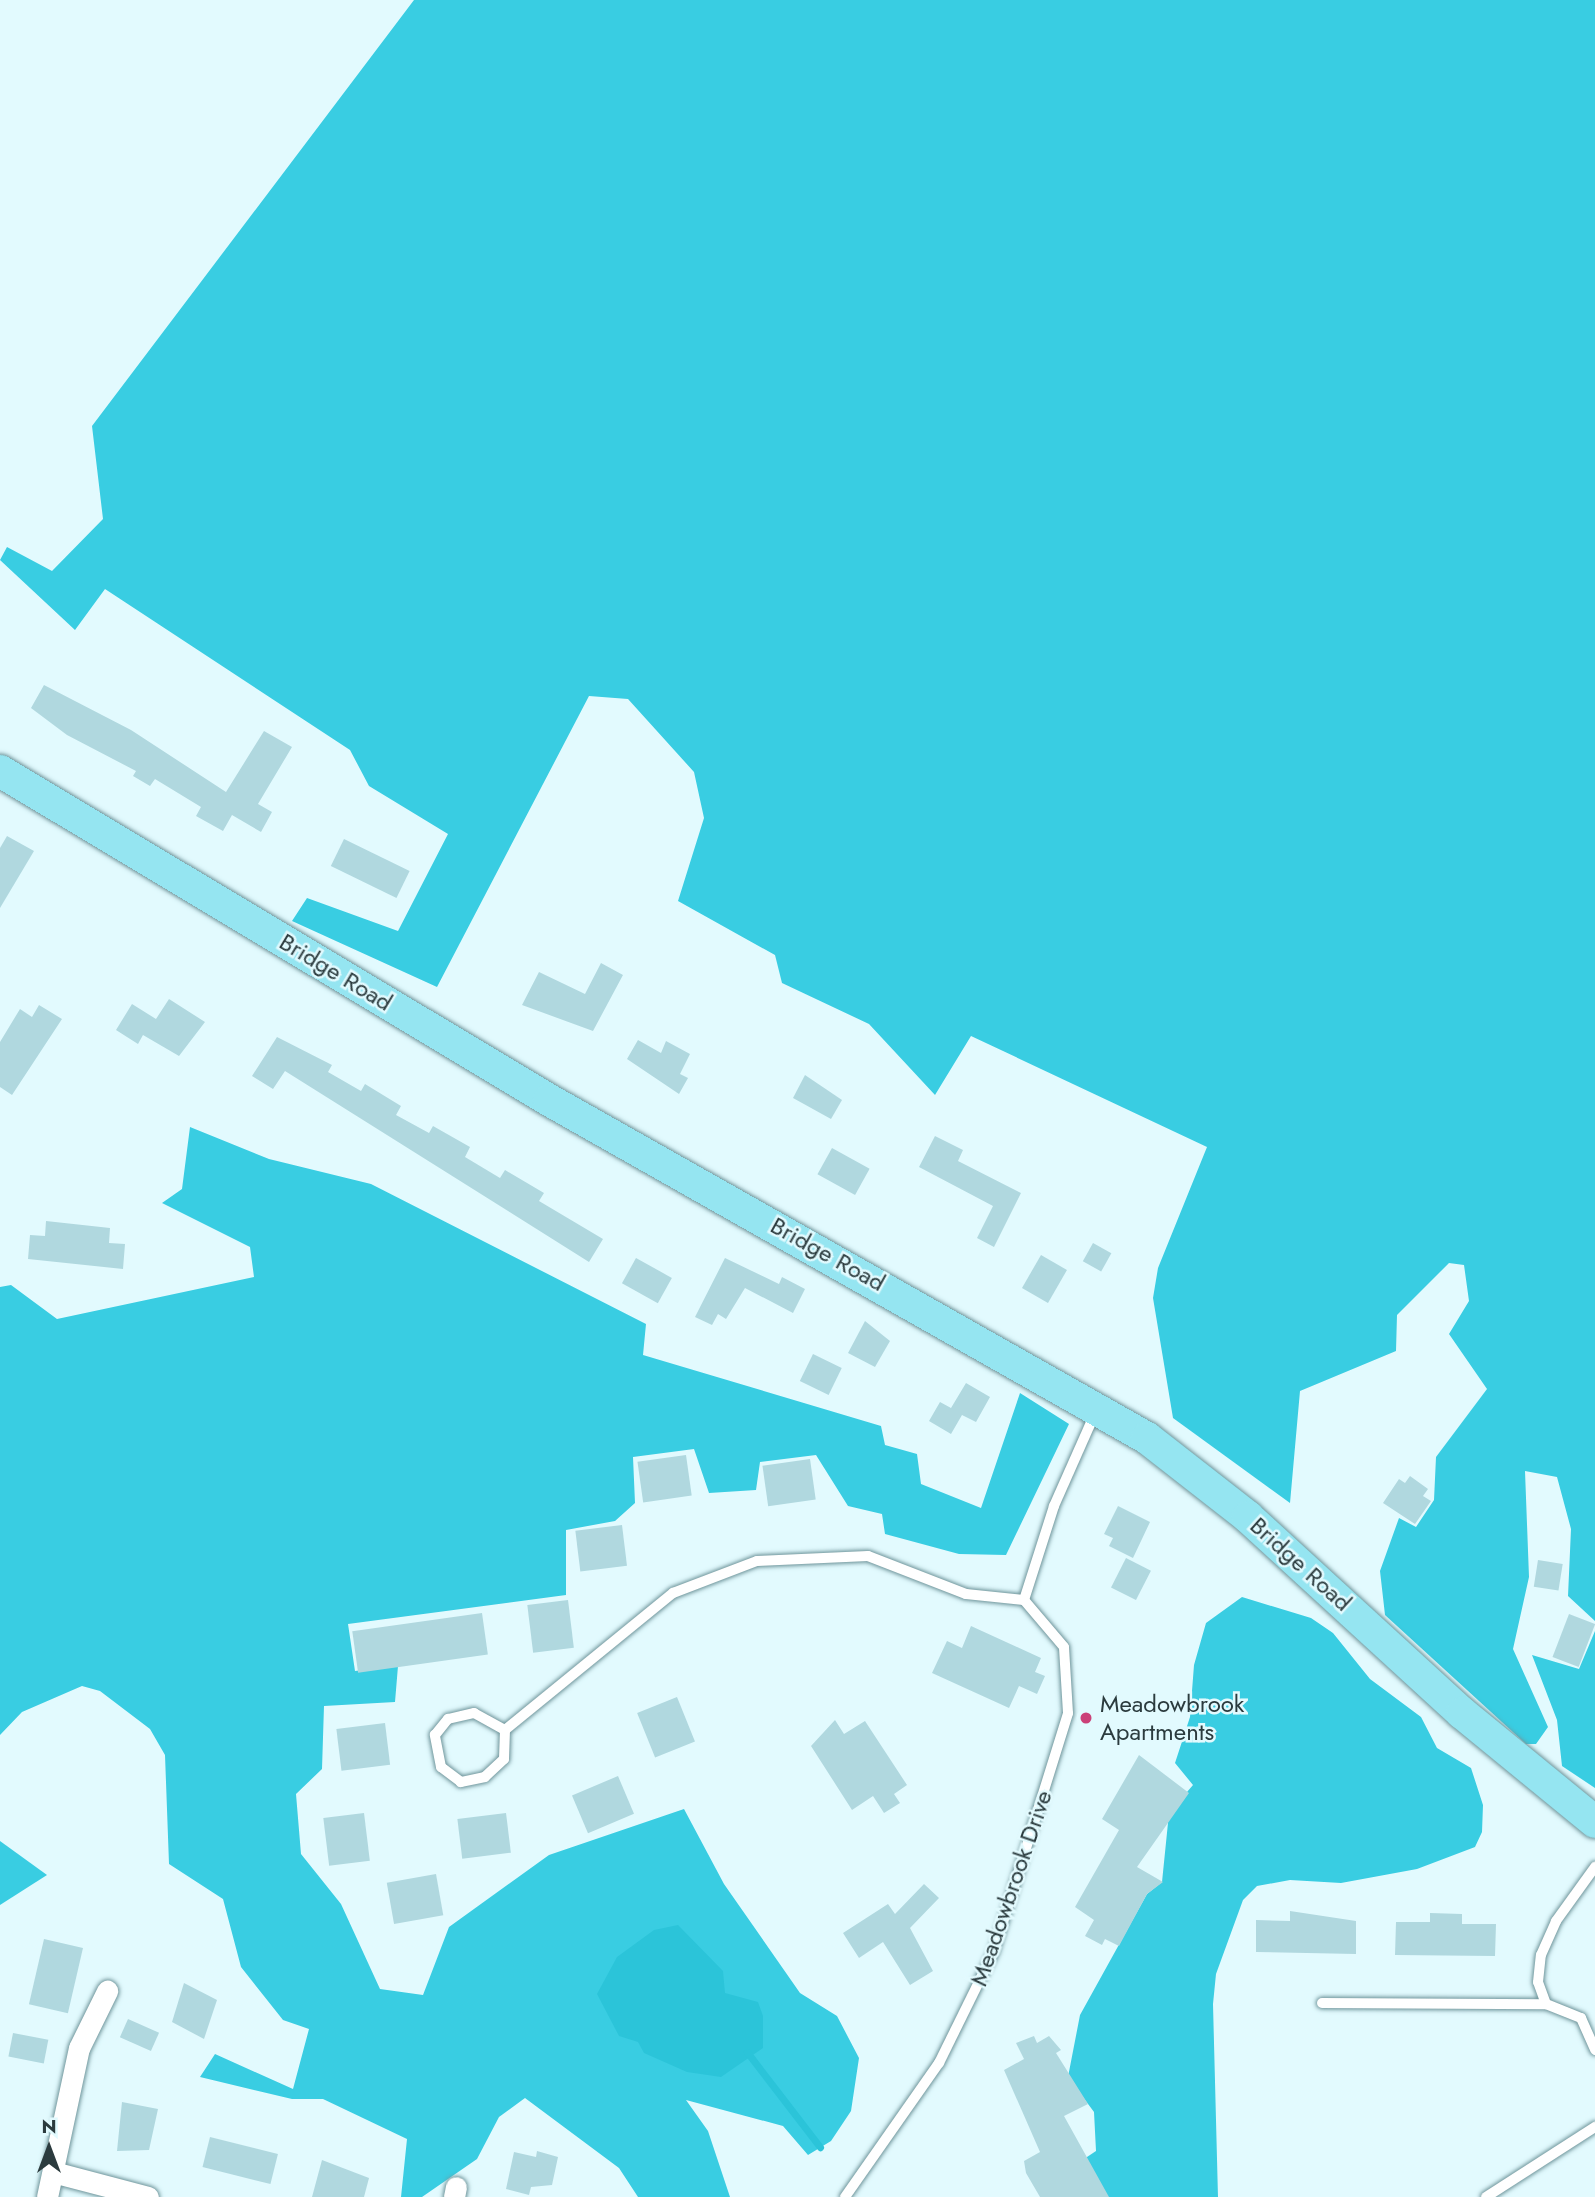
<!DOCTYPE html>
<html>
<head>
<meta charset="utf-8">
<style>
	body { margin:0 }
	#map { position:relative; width:1595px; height:2197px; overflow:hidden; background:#e2fafe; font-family:Jost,sans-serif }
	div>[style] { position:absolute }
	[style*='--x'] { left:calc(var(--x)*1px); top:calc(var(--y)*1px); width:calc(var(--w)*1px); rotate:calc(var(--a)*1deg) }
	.forest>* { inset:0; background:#39cde2 }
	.water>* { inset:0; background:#2bc4d9 }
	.stream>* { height:7px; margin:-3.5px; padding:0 3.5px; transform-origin:3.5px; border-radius:3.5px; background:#2bc4d9 }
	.building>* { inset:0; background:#b0d8df; transform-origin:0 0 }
	.roads { filter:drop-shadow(0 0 2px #6f959b) drop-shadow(0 0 2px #6f959b) }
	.service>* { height:10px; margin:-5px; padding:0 5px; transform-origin:5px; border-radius:5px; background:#fff }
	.minor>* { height:21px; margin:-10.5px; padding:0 10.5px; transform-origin:10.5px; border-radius:10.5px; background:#fff }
	.primary>* { height:32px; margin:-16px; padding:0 16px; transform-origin:16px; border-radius:16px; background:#95e5f1 }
	.dots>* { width:19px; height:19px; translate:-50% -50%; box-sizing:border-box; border:4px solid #e2fafe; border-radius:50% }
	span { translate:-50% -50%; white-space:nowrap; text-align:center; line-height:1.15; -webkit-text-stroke:5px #e2fafe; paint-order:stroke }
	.street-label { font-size:24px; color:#2b3b3e }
	.poi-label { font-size:24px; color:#2b3b3e }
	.left { translate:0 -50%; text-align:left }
	.north { position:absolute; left:14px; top:2113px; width:70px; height:70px; -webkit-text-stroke:5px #e2fafe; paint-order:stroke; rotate:0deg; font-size:19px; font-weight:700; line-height:28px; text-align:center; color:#2b3b3e }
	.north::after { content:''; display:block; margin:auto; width:24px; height:32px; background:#2b3b3e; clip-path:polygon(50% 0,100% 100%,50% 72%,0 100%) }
</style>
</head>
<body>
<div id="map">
	<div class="forest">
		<div style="clip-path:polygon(414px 0,1595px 0,1595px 1621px,1568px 1596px,1571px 1529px,1557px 1477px,1525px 1471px,1529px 1577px,1513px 1649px,1548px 1727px,1536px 1744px,1526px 1744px,1385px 1615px,1380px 1571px,1399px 1518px,1416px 1527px,1434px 1500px,1436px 1457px,1487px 1389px,1449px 1334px,1469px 1301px,1464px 1265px,1449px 1263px,1397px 1315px,1396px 1351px,1300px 1391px,1290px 1503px,1173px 1418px,1153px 1298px,1158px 1268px,1207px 1147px,971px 1036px,935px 1095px,869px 1024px,782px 983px,775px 955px,678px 901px,704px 818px,694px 772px,628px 699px,589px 696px,437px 987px,292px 921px,307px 898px,398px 931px,448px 834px,369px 786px,350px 750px,105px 589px,75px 630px,0 560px,7px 547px,52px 571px,103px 519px,92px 426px)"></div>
		<div style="clip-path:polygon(190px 1127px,269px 1159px,371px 1184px,646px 1324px,643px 1355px,881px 1426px,885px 1445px,917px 1454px,921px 1484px,981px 1508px,1020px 1393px,1069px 1424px,1006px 1555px,959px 1554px,885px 1534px,882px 1514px,848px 1506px,816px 1455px,760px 1462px,756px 1490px,709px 1493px,694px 1449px,633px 1457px,635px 1503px,615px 1521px,566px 1530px,566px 1595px,348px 1624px,355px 1671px,398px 1666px,395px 1702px,324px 1706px,322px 1769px,296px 1794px,301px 1854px,341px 1904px,380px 1989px,423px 1995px,449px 1927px,549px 1855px,684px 1809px,724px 1884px,800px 1993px,837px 2016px,859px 2058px,851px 2111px,831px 2141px,808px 2155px,783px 2126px,686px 2100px,708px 2131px,730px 2197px,638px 2197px,619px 2168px,525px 2098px,499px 2117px,477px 2159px,422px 2197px,401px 2197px,407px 2139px,323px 2099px,292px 2099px,200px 2077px,215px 2054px,293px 2089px,309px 2029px,283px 2020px,241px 1967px,223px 1899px,169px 1864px,165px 1755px,150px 1729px,100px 1691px,82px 1686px,22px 1712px,0 1735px,0 1287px,11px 1285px,57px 1319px,254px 1277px,250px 1247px,162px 1203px,182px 1189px)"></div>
		<div style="clip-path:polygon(1242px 1597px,1311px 1618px,1333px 1633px,1370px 1679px,1421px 1717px,1437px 1748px,1471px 1768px,1483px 1805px,1482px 1832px,1475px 1847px,1417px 1869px,1341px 1883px,1290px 1880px,1257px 1886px,1243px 1900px,1216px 1974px,1213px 2004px,1218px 2197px,1105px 2197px,1084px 2159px,1096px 2151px,1094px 2112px,1068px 2077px,1080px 2015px,1147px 1894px,1162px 1882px,1169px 1813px,1193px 1785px,1175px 1763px,1190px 1717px,1194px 1665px,1206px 1623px)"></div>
		<div style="clip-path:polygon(1595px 1631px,1595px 1788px,1562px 1766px,1557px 1720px,1532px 1655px,1579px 1669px)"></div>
		<div style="clip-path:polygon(0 1841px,47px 1875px,0 1905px)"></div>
	</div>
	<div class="water">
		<div style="clip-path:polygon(678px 1925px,723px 1971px,725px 1993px,758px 2002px,763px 2016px,763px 2048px,721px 2077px,687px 2072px,644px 2053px,638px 2042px,619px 2036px,597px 1994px,617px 1957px,654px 1930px)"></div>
	</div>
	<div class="stream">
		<div style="--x:747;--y:2052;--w:120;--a:52.5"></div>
	</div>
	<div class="building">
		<div style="clip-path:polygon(44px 685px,131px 730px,226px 792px,264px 731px,292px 747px,258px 804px,272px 812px,261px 832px,232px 815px,223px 831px,196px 816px,201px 807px,155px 779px,150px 786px,133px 776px,136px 771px,67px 735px,31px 708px)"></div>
		<div style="clip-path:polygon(7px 836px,34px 851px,0 908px,0 848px)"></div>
		<div style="left:344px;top:839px;width:73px;height:30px;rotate:26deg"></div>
		<div style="clip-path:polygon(601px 963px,623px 975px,593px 1031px,522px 1005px,539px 972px,585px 994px)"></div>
		<div style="clip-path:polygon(169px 999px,205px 1022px,179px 1056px,143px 1035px,138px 1044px,116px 1030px,132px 1004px,156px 1019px)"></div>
		<div style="clip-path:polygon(39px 1005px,62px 1019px,12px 1095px,0 1087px,0 1042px,20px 1009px,32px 1017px)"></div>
		<div style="clip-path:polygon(277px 1037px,332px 1065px,328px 1072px,361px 1091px,365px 1084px,401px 1106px,396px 1115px,429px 1133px,433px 1126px,470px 1147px,465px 1157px,500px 1178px,505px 1170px,544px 1193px,539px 1201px,603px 1239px,589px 1262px,285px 1071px,273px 1089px,252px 1076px)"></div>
		<div style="clip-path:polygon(638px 1040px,661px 1053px,666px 1041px,690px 1054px,680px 1074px,688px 1078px,679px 1094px,627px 1059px)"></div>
		<div style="clip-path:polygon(805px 1075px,842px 1100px,831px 1119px,793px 1098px)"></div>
		<div style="clip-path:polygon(935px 1136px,963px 1150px,958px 1161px,1021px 1193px,994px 1247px,977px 1238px,993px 1206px,919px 1167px)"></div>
		<div style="left:832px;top:1148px;width:43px;height:30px;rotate:29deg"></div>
		<div style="clip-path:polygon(46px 1221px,110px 1228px,109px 1243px,125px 1244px,123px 1269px,28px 1259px,30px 1235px,45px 1236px)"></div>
		<div style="left:1093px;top:1243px;width:21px;height:21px;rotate:29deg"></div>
		<div style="left:1041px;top:1255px;width:30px;height:38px;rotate:30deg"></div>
		<div style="left:636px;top:1258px;width:41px;height:29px;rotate:29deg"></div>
		<div style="clip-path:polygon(725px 1258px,779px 1284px,782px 1277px,805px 1289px,793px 1313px,745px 1288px,726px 1319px,718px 1314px,712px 1325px,695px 1317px)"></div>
		<div style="clip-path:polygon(865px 1321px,890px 1341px,875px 1367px,848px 1353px)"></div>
		<div style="left:813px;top:1354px;width:32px;height:30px;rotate:26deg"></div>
		<div style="clip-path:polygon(966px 1383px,990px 1397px,976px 1422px,962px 1415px,951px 1434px,929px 1421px,940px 1402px,951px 1408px)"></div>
		<div style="left:686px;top:1455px;width:41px;height:49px;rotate:82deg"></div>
		<div style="left:810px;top:1459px;width:41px;height:48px;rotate:82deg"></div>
		<div style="clip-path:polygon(1410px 1476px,1428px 1489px,1423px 1496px,1431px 1501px,1415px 1524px,1383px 1503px,1399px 1479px,1405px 1483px)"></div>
		<div style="clip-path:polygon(1118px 1506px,1150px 1522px,1133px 1558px,1109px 1546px,1113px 1538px,1104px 1534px)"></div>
		<div style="left:622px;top:1525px;width:41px;height:47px;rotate:83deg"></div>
		<div style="left:1126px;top:1558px;width:28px;height:33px;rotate:27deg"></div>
		<div style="left:1538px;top:1560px;width:25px;height:27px;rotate:9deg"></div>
		<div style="left:568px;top:1600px;width:48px;height:41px;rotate:83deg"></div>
		<div style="left:482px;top:1613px;width:42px;height:131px;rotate:82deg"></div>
		<div style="left:1569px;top:1614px;width:28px;height:46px;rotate:21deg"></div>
		<div style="clip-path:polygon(971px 1626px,1041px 1658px,1035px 1672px,1045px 1676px,1037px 1694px,1019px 1686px,1009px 1708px,932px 1673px,947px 1641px,962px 1648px)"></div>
		<div style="left:677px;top:1697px;width:48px;height:43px;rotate:68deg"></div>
		<div style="clip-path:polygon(835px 1720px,844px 1734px,865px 1721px,907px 1785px,894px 1794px,900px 1803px,884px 1813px,873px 1796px,852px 1810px,811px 1746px)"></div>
		<div style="left:385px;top:1723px;width:42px;height:49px;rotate:83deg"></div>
		<div style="clip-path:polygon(1139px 1755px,1189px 1793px,1137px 1867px,1163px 1882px,1147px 1894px,1119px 1946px,1105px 1939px,1102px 1945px,1085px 1936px,1094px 1920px,1075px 1907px,1119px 1830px,1102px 1819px)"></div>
		<div style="left:618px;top:1776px;width:41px;height:50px;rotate:67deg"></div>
		<div style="left:364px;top:1813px;width:48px;height:41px;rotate:83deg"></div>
		<div style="left:506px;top:1813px;width:40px;height:49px;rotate:83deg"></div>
		<div style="left:436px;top:1874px;width:42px;height:50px;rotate:80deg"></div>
		<div style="clip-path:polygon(924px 1884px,939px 1898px,910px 1928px,933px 1971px,910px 1985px,883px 1942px,859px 1958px,843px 1933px,888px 1904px,895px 1914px)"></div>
		<div style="clip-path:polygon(1290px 1911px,1356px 1921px,1356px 1954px,1256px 1952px,1256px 1920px,1290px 1921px)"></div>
		<div style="clip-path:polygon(1430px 1913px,1462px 1914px,1462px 1924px,1496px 1924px,1495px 1956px,1395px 1955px,1396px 1922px,1430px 1922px)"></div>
		<div style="left:44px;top:1939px;width:40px;height:67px;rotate:13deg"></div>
		<div style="clip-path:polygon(184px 1983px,217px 2000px,204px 2039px,172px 2022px)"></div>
		<div style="left:128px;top:2019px;width:34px;height:20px;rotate:24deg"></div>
		<div style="left:13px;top:2033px;width:36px;height:24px;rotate:11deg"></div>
		<div style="clip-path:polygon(1034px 2036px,1037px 2043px,1049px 2036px,1061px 2050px,1056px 2053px,1088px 2104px,1064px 2116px,1109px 2197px,1040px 2197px,1026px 2173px,1024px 2161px,1040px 2152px,1004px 2070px,1024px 2059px,1016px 2043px)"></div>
		<div style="clip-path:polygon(122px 2102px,158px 2109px,149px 2150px,117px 2151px)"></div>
		<div style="left:210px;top:2137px;width:70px;height:31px;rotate:14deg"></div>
		<div style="clip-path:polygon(537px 2151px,558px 2157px,552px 2185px,531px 2187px,529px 2195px,506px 2189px,514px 2152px,536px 2157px)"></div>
		<div style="clip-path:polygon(322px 2160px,369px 2178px,364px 2197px,312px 2197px)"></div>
	</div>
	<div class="roads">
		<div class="service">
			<div style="--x:505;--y:1730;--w:29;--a:92"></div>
			<div style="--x:504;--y:1759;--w:26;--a:137"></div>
			<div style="--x:485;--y:1777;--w:25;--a:168"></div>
			<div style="--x:461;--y:1782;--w:25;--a:-143"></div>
			<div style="--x:441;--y:1767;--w:33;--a:-101"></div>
			<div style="--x:435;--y:1735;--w:21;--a:-51"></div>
			<div style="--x:448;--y:1719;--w:27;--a:-13"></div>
			<div style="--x:474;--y:1713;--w:35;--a:29"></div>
			<div style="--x:505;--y:1730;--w:217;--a:-39.2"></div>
			<div style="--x:673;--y:1593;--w:90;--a:-20.9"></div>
			<div style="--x:757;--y:1561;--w:111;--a:-2.6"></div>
			<div style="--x:868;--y:1556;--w:105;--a:21.2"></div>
			<div style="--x:966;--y:1594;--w:58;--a:5.9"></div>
			<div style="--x:1322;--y:2003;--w:224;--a:0.3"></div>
			<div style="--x:1546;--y:2004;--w:38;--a:22"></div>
			<div style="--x:1581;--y:2018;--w:35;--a:66"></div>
			<div style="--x:1546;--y:2004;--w:23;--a:-110"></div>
			<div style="--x:1538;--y:1982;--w:27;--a:-84"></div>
			<div style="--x:1541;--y:1955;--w:37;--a:-66"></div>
			<div style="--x:1556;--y:1921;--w:67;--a:-54.2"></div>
			<div style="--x:845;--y:2197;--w:164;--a:-55"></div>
			<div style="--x:939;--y:2063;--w:125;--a:-63.8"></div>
			<div style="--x:994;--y:1951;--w:249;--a:-72.7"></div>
			<div style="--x:1068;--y:1713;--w:66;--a:-93.5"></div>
			<div style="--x:1064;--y:1647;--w:62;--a:-130.4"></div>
			<div style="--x:1024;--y:1600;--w:99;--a:-72.3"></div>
			<div style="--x:1054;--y:1506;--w:104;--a:-66.1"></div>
			<div style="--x:1486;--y:2197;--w:130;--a:-32.7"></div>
		</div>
		<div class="minor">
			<div style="--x:53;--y:2172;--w:98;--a:14.7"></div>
			<div style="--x:47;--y:2197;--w:152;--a:-77.9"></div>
			<div style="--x:79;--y:2048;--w:64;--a:-63.8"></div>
			<div style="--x:454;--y:2197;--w:10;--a:-79"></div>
		</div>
		<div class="primary">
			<div style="--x:0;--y:771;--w:640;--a:30.93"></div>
			<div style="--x:549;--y:1100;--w:687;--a:29.48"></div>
			<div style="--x:1147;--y:1438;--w:128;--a:38"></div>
			<div style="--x:1248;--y:1517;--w:290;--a:42.5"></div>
			<div style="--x:1462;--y:1713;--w:172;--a:39.3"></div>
		</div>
	</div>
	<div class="dots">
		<div style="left:1086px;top:1718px;background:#cb4179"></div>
	</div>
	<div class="street-label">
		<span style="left:336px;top:972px;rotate:31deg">Bridge Road</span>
		<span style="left:828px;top:1254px;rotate:29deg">Bridge Road</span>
		<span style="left:1301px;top:1564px;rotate:42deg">Bridge Road</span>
		<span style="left:1011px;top:1888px;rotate:-71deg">Meadowbrook Drive</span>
	</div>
	<div class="poi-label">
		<span class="left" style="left:1100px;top:1718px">Meadowbrook<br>Apartments</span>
	</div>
	<div class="north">N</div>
</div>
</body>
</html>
